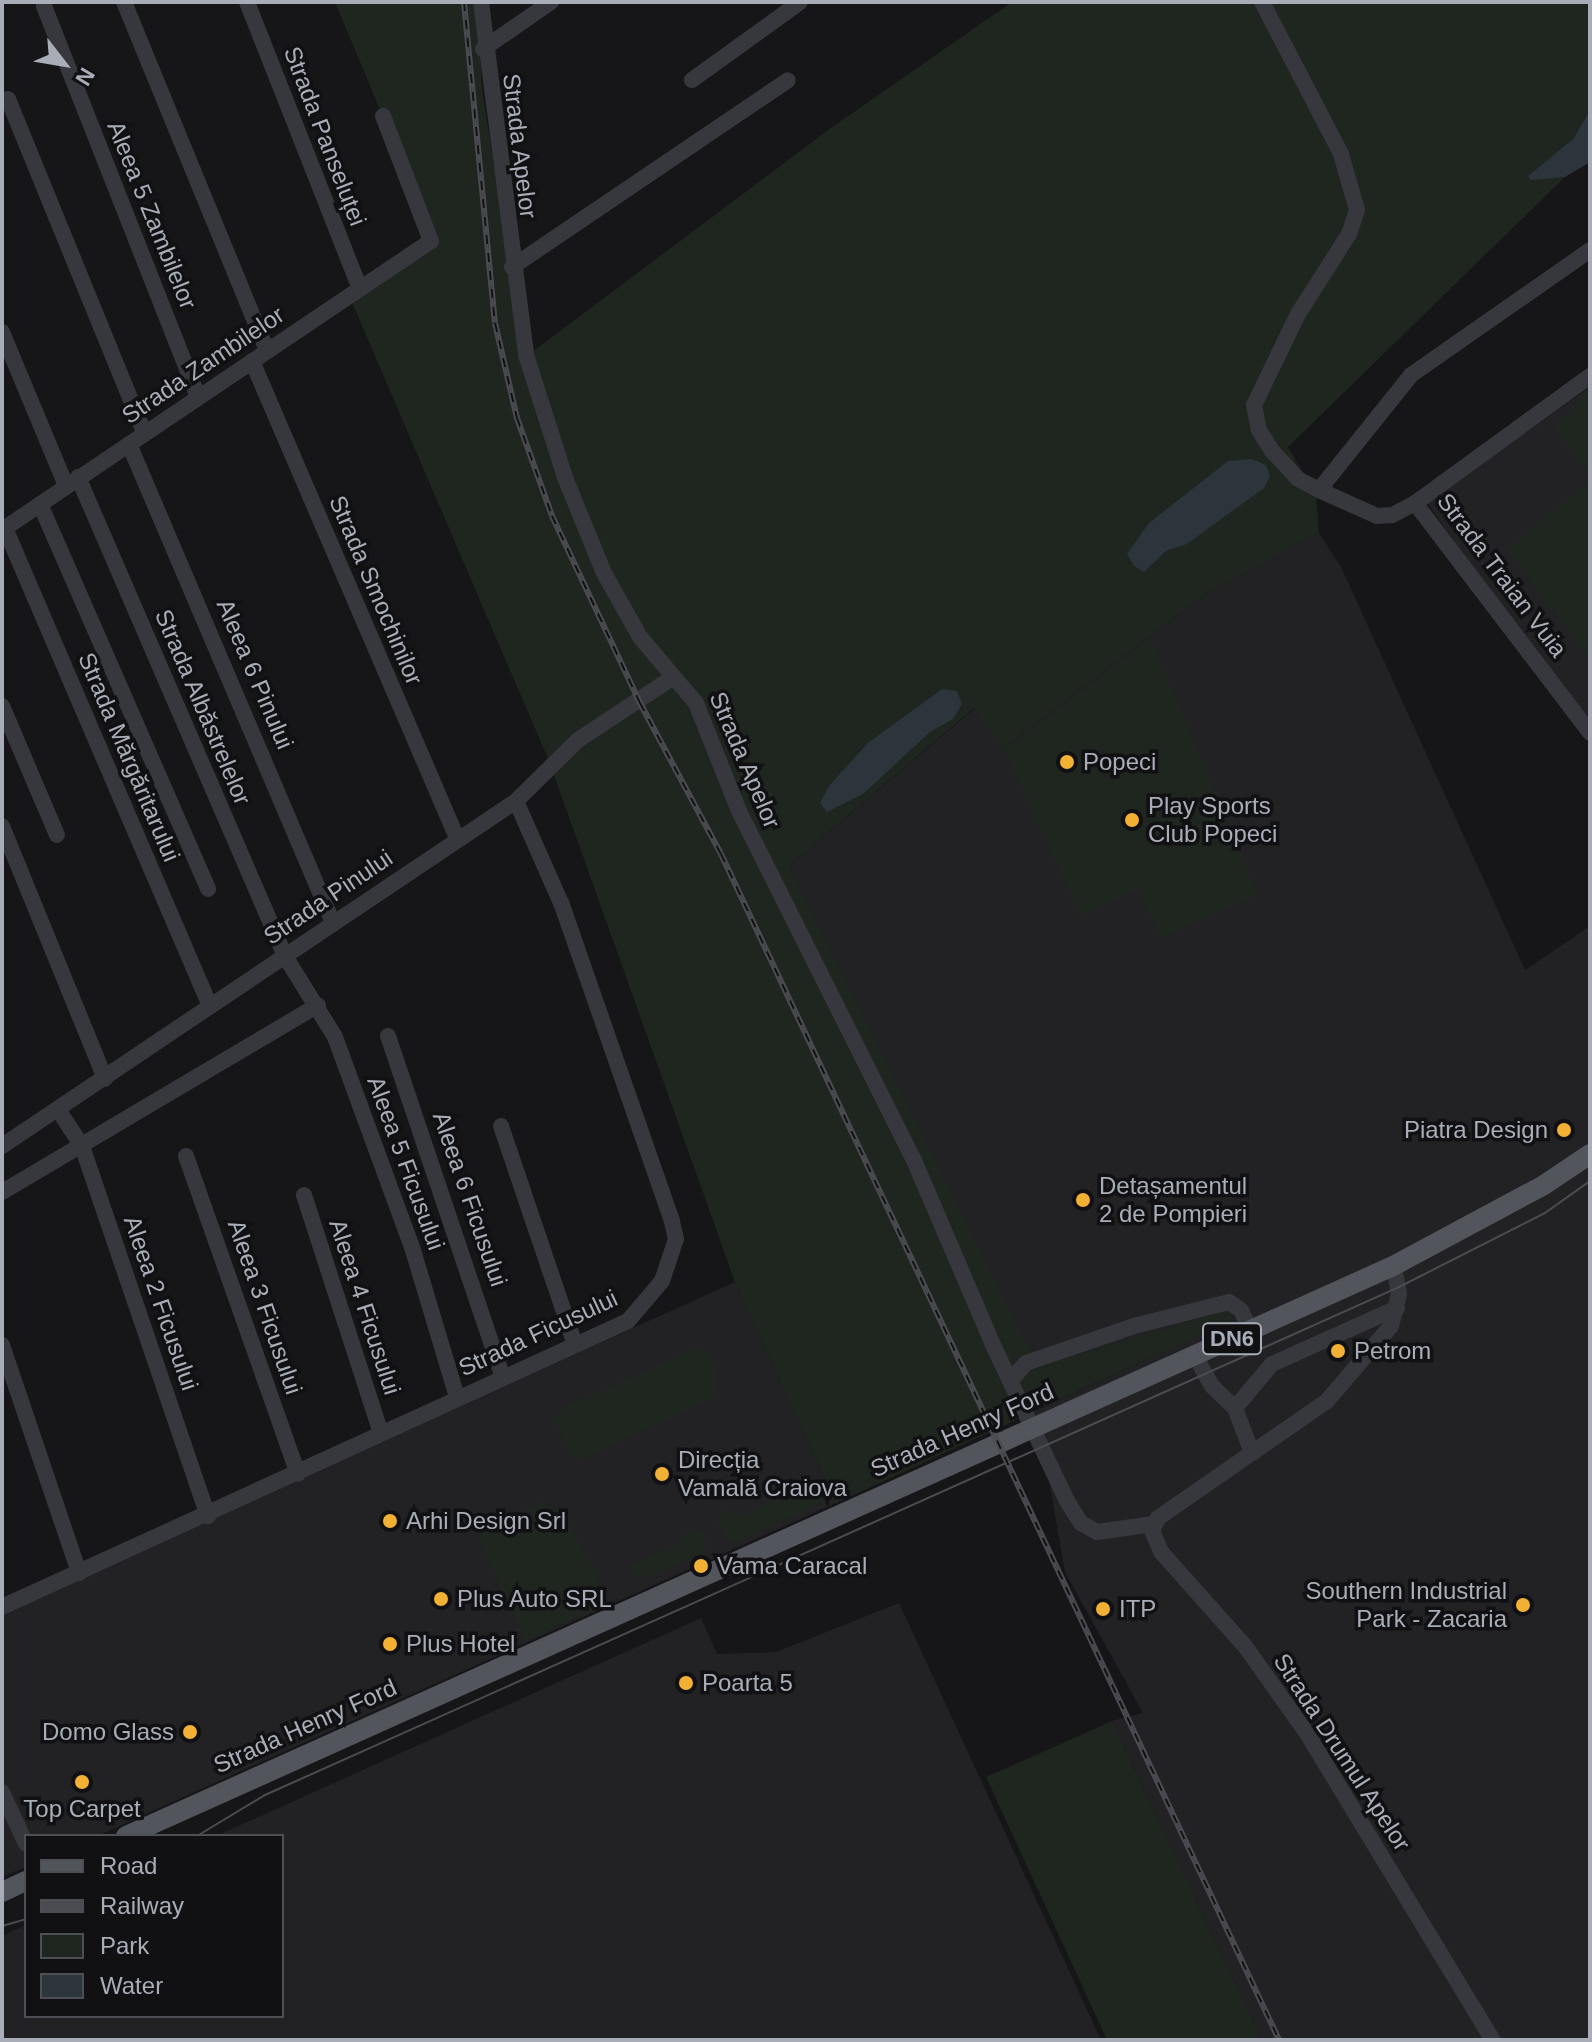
<!DOCTYPE html>
<html>
<head>
<meta charset="utf-8">
<style>
	body { margin:0 }
	#map { position:relative; width:1592px; height:2042px; overflow:hidden; background:#161618; font-family:Helvetica,sans-serif }
	div>[style] { position:absolute }
	[style*='--x'] { left:calc(var(--x)*1px); top:calc(var(--y)*1px); width:calc(var(--w)*1px); rotate:calc(var(--a)*1deg) }
	.built>* { inset:0; background:#222225 }
	.green>* { inset:0; background:#1e261f }
	.water>* { inset:0; background:#2c353c }
	.minor>* { height:16px; margin:-8px; padding:0 8px; transform-origin:8px; border-radius:8px; background:#37383d }
	.major>* { height:20px; margin:-10px; padding:0 10px; transform-origin:10px; border-radius:10px; background:#53555c }
	.tram>* { height:2px; margin:-1px; padding:0 1px; transform-origin:1px; border-radius:1px; background:#4a4c52 }
	.rail>* { height:6px; margin-top:-3px; transform-origin:0; background:repeating-linear-gradient(90deg,#111113 0 9px,#4a4c52 0 18px); box-sizing:border-box; border-block:2px solid #4a4c52 }
	.dots>* { width:22px; height:22px; translate:-50% -50%; box-sizing:border-box; border:4px solid #111113; border-radius:50% }
	span { translate:-50% -50%; white-space:nowrap; text-align:center; line-height:1.15; -webkit-text-stroke:7px #111113; paint-order:stroke }
	.shield-label span { padding:2px 6px; background:#111113; border:2px solid; border-radius:6px; -webkit-text-stroke-width:0 }
	.shield-label { font-size:22px; color:#a8adb8; font-weight:700 }
	.street-label { font-size:24px; color:#a8adb8 }
	.poi-label { font-size:24px; color:#a8adb8 }
	.left { translate:0 -50%; text-align:left }
	.right { translate:-100% -50%; text-align:right }
	.frame { position:absolute; inset:0; border:4px solid #a8adb8; pointer-events:none }
	.legend { position:absolute; left:24px; top:1834px; width:260px; height:184px; box-sizing:border-box; background:#111113; border:2px solid #4d4f55; margin:0; padding:10px 14px; list-style:none; font-size:24px; color:#a8adb8 }
	.legend li { display:flex; align-items:center; gap:16px; height:40px }
	.legend b { width:40px; border:2px solid #4d4f55 }
	.north { position:absolute; left:24px; top:24px; width:80px; height:80px; -webkit-text-stroke:6px #111113; paint-order:stroke; rotate:121deg; font-size:22px; font-weight:700; line-height:32px; text-align:center; color:#a8adb8 }
	.north::after { content:''; display:block; margin:auto; width:28px; height:36px; background:#a8adb8; clip-path:polygon(50% 0,100% 100%,50% 72%,0 100%) }
</style>
</head>
<body>
<div id="map">
	<div class="built">
		<div style="clip-path:polygon(1590px 387px,1590px 732px,1427px 503px)"></div>
		<div style="clip-path:polygon(1319px 533px,1341px 567px,1525px 970px,1590px 926px,1590px 2040px,1262px 2040px,1112px 1721px,1143px 1713px,1065px 1572px,1048px 1474px,1021px 1418px,1231px 1320px,1226px 1310px,1037px 1367px,789px 866px,975px 708px,1002px 749px,1201px 597px)"></div>
		<div style="clip-path:polygon(735px 1282px,836px 1503px,97px 1836px,26px 1836px,26px 1867px,2px 1877px,2px 1613px)"></div>
		<div style="clip-path:polygon(899px 1603px,1101px 2040px,2px 2040px,2px 1936px,26px 1925px,26px 2016px,282px 2016px,282px 1836px,216px 1836px,701px 1618px,717px 1654px,776px 1652px)"></div>
	</div>
	<div class="green">
		<div style="clip-path:polygon(335px 2px,477px 2px,482px 89px,524px 358px,831px 128px,1012px 2px,1590px 2px,1590px 110px,1573px 139px,1528px 177px,1565px 177px,1288px 447px,1316px 495px,1319px 533px,1201px 597px,1002px 749px,974px 708px,789px 866px,1037px 1366px,1227px 1310px,1232px 1320px,836px 1503px,735px 1282px,549px 761px,351px 300px,432px 234px)"></div>
		<div style="clip-path:polygon(1590px 387px,1590px 472px,1553px 426px,1582px 403px,1578px 396px)"></div>
		<div style="clip-path:polygon(1590px 481px,1590px 659px,1507px 549px)"></div>
		<div style="clip-path:polygon(1151px 638px,1258px 895px,1161px 938px,1138px 889px,1081px 916px,1005px 750px)"></div>
		<div style="clip-path:polygon(693px 1349px,702px 1350px,715px 1366px,718px 1396px,590px 1456px,578px 1459px,570px 1454px,555px 1422px,566px 1407px)"></div>
		<div style="clip-path:polygon(818px 1481px,826px 1501px,740px 1541px,729px 1540px,717px 1524px,725px 1509px,743px 1515px)"></div>
		<div style="clip-path:polygon(543px 1501px,565px 1515px,598px 1578px,600px 1606px,526px 1641px,475px 1532px)"></div>
		<div style="clip-path:polygon(689px 1527px,705px 1533px,705px 1552px,644px 1578px,629px 1566px,680px 1544px)"></div>
		<div style="clip-path:polygon(1112px 1721px,1262px 2040px,1107px 2040px,986px 1777px)"></div>
	</div>
	<div class="water">
		<div style="clip-path:polygon(1590px 110px,1590px 162px,1565px 177px,1531px 180px,1528px 176px,1573px 139px)"></div>
		<div style="clip-path:polygon(1252px 459px,1266px 465px,1270px 476px,1264px 488px,1187px 544px,1166px 551px,1144px 572px,1134px 566px,1127px 554px,1149px 523px,1228px 461px)"></div>
		<div style="clip-path:polygon(942px 689px,957px 691px,962px 704px,953px 719px,930px 732px,863px 794px,827px 812px,820px 803px,829px 786px,868px 743px)"></div>
	</div>
	<div class="minor">
		<div style="--x:124;--y:2;--w:377;--a:67.7"></div>
		<div style="--x:247;--y:2;--w:306;--a:68.5"></div>
		<div style="--x:481;--y:2;--w:356;--a:82.7"></div>
		<div style="--x:526;--y:355;--w:131;--a:72.3"></div>
		<div style="--x:566;--y:480;--w:100;--a:67.8"></div>
		<div style="--x:604;--y:573;--w:73;--a:60.6"></div>
		<div style="--x:640;--y:637;--w:87;--a:49.7"></div>
		<div style="--x:696;--y:703;--w:116;--a:68.3"></div>
		<div style="--x:739;--y:811;--w:388;--a:63.4"></div>
		<div style="--x:913;--y:1158;--w:203;--a:66.8"></div>
		<div style="--x:993;--y:1345;--w:173;--a:64.6"></div>
		<div style="--x:1067;--y:1501;--w:26;--a:58"></div>
		<div style="--x:1081;--y:1523;--w:18;--a:29"></div>
		<div style="--x:1097;--y:1532;--w:57;--a:-8.1"></div>
		<div style="--x:1262;--y:2;--w:171;--a:62.5"></div>
		<div style="--x:1341;--y:154;--w:58;--a:74.1"></div>
		<div style="--x:1357;--y:210;--w:25;--a:108"></div>
		<div style="--x:1349;--y:234;--w:95;--a:122.5"></div>
		<div style="--x:1298;--y:314;--w:101;--a:115.8"></div>
		<div style="--x:1254;--y:405;--w:25;--a:79"></div>
		<div style="--x:1259;--y:430;--w:25;--a:58"></div>
		<div style="--x:1272;--y:451;--w:38;--a:47"></div>
		<div style="--x:1298;--y:479;--w:24;--a:28"></div>
		<div style="--x:44;--y:6;--w:420;--a:68.5"></div>
		<div style="--x:483;--y:49;--w:83;--a:-34.7"></div>
		<div style="--x:692;--y:80;--w:133;--a:-35.8"></div>
		<div style="--x:8;--y:99;--w:361;--a:67.8"></div>
		<div style="--x:512;--y:267;--w:333;--a:-34.1"></div>
		<div style="--x:2;--y:332;--w:167;--a:67.4"></div>
		<div style="--x:252;--y:361;--w:519;--a:66.74"></div>
		<div style="--x:1590;--y:376;--w:216;--a:144"></div>
		<div style="--x:1415;--y:503;--w:289;--a:52.7"></div>
		<div style="--x:129;--y:444;--w:521;--a:66.93"></div>
		<div style="--x:78;--y:477;--w:522;--a:66.63"></div>
		<div style="--x:285;--y:956;--w:95;--a:58.3"></div>
		<div style="--x:335;--y:1037;--w:224;--a:69.9"></div>
		<div style="--x:412;--y:1247;--w:157;--a:73.3"></div>
		<div style="--x:1415;--y:503;--w:26;--a:152"></div>
		<div style="--x:1392;--y:515;--w:15;--a:176"></div>
		<div style="--x:1377;--y:516;--w:64;--a:-155.9"></div>
		<div style="--x:1319;--y:490;--w:147;--a:-51.3"></div>
		<div style="--x:1411;--y:375;--w:218;--a:-34.9"></div>
		<div style="--x:40;--y:504;--w:420;--a:66.4"></div>
		<div style="--x:5;--y:528;--w:520;--a:66.79"></div>
		<div style="--x:2;--y:530;--w:517;--a:-33.97"></div>
		<div style="--x:431;--y:241;--w:134;--a:-111"></div>
		<div style="--x:2;--y:706;--w:140;--a:66.9"></div>
		<div style="--x:2;--y:826;--w:273;--a:67.8"></div>
		<div style="--x:388;--y:1036;--w:361;--a:71.4"></div>
		<div style="--x:59;--y:1111;--w:42;--a:56.7"></div>
		<div style="--x:82;--y:1146;--w:391;--a:71.2"></div>
		<div style="--x:501;--y:1126;--w:231;--a:71.3"></div>
		<div style="--x:2;--y:1146;--w:619;--a:-33.87"></div>
		<div style="--x:516;--y:801;--w:87;--a:-44.5"></div>
		<div style="--x:578;--y:740;--w:113;--a:-33.4"></div>
		<div style="--x:186;--y:1156;--w:337;--a:70.6"></div>
		<div style="--x:2;--y:1192;--w:367;--a:-30.6"></div>
		<div style="--x:304;--y:1195;--w:250;--a:72.1"></div>
		<div style="--x:1396;--y:1277;--w:17;--a:80"></div>
		<div style="--x:1399;--y:1294;--w:33;--a:104"></div>
		<div style="--x:1391;--y:1326;--w:99;--a:130.5"></div>
		<div style="--x:1327;--y:1401;--w:206;--a:145.3"></div>
		<div style="--x:1158;--y:1518;--w:14;--a:115"></div>
		<div style="--x:1152;--y:1531;--w:24;--a:66"></div>
		<div style="--x:1162;--y:1553;--w:125;--a:48.3"></div>
		<div style="--x:1245;--y:1646;--w:109;--a:54.7"></div>
		<div style="--x:1308;--y:1735;--w:357;--a:58.8"></div>
		<div style="--x:2;--y:1345;--w:241;--a:71.3"></div>
		<div style="--x:1200;--y:1365;--w:24;--a:60"></div>
		<div style="--x:1212;--y:1386;--w:32;--a:44"></div>
		<div style="--x:1235;--y:1408;--w:48;--a:69.3"></div>
		<div style="--x:1012;--y:1379;--w:21;--a:-49"></div>
		<div style="--x:1026;--y:1363;--w:114;--a:-18.9"></div>
		<div style="--x:1134;--y:1326;--w:98;--a:-14.2"></div>
		<div style="--x:1229;--y:1302;--w:14;--a:34"></div>
		<div style="--x:1241;--y:1310;--w:22;--a:66"></div>
		<div style="--x:1235;--y:1408;--w:57;--a:-49.9"></div>
		<div style="--x:1272;--y:1364;--w:137;--a:-24.1"></div>
		<div style="--x:2;--y:1607;--w:688;--a:-24.55"></div>
		<div style="--x:628;--y:1321;--w:52;--a:-49.6"></div>
		<div style="--x:662;--y:1281;--w:44;--a:-71.6"></div>
		<div style="--x:676;--y:1239;--w:18;--a:-103"></div>
		<div style="--x:672;--y:1221;--w:337;--a:-109.2"></div>
		<div style="--x:561;--y:903;--w:111;--a:-113.8"></div>
		<div style="--x:2;--y:1792;--w:57;--a:65.2"></div>
	</div>
	<div class="major">
		<div style="--x:126;--y:1836;--w:1389;--a:-24.22"></div>
		<div style="--x:1393;--y:1266;--w:171;--a:-28.2"></div>
		<div style="--x:1544;--y:1185;--w:55;--a:-34"></div>
		<div style="--x:2;--y:1892;--w:26;--a:-25"></div>
	</div>
	<div class="tram">
		<div style="--x:197;--y:1836;--w:79;--a:-31.1"></div>
		<div style="--x:265;--y:1795;--w:1243;--a:-24.13"></div>
		<div style="--x:1399;--y:1287;--w:164;--a:-26.9"></div>
		<div style="--x:1545;--y:1213;--w:55;--a:-35.4"></div>
		<div style="--x:2;--y:1926;--w:25;--a:-16"></div>
	</div>
	<div class="rail">
		<div style="--x:464;--y:2;--w:322;--a:84.5"></div>
		<div style="--x:495;--y:323;--w:98;--a:77"></div>
		<div style="--x:517;--y:418;--w:104;--a:70.3"></div>
		<div style="--x:552;--y:516;--w:207;--a:64.8"></div>
		<div style="--x:640;--y:703;--w:171;--a:61.8"></div>
		<div style="--x:721;--y:854;--w:1311;--a:64.8"></div>
	</div>
	<div class="dots">
		<div style="left:1067px;top:762px;background:#f2b134"></div>
		<div style="left:1132px;top:820px;background:#f2b134"></div>
		<div style="left:1564px;top:1130px;background:#f2b134"></div>
		<div style="left:1083px;top:1200px;background:#f2b134"></div>
		<div style="left:1338px;top:1351px;background:#f2b134"></div>
		<div style="left:662px;top:1474px;background:#f2b134"></div>
		<div style="left:390px;top:1521px;background:#f2b134"></div>
		<div style="left:701px;top:1566px;background:#f2b134"></div>
		<div style="left:441px;top:1599px;background:#f2b134"></div>
		<div style="left:1523px;top:1605px;background:#f2b134"></div>
		<div style="left:1103px;top:1609px;background:#f2b134"></div>
		<div style="left:390px;top:1644px;background:#f2b134"></div>
		<div style="left:686px;top:1683px;background:#f2b134"></div>
		<div style="left:190px;top:1732px;background:#f2b134"></div>
		<div style="left:82px;top:1782px;background:#f2b134"></div>
	</div>
	<div class="shield-label">
		<span style="left:1232px;top:1339px">DN6</span>
	</div>
	<div class="street-label">
		<span style="left:325px;top:136px;rotate:69deg">Strada Panseluței</span>
		<span style="left:520px;top:146px;rotate:83deg">Strada Apelor</span>
		<span style="left:152px;top:215px;rotate:68deg">Aleea 5 Zambilelor</span>
		<span style="left:203px;top:365px;rotate:-34deg">Strada Zambilelor</span>
		<span style="left:1502px;top:575px;rotate:53deg">Strada Traian Vuia</span>
		<span style="left:376px;top:590px;rotate:67deg">Strada Smochinilor</span>
		<span style="left:255px;top:674px;rotate:67deg">Aleea 6 Pinului</span>
		<span style="left:203px;top:707px;rotate:67deg">Strada Albăstrelelor</span>
		<span style="left:129px;top:757px;rotate:67deg">Strada Mărgăritarului</span>
		<span style="left:745px;top:760px;rotate:67deg">Strada Apelor</span>
		<span style="left:328px;top:897px;rotate:-34deg">Strada Pinului</span>
		<span style="left:406px;top:1163px;rotate:70deg">Aleea 5 Ficusului</span>
		<span style="left:470px;top:1199px;rotate:71deg">Aleea 6 Ficusului</span>
		<span style="left:161px;top:1303px;rotate:71deg">Aleea 2 Ficusului</span>
		<span style="left:265px;top:1307px;rotate:71deg">Aleea 3 Ficusului</span>
		<span style="left:365px;top:1307px;rotate:72deg">Aleea 4 Ficusului</span>
		<span style="left:538px;top:1333px;rotate:-25deg">Strada Ficusului</span>
		<span style="left:962px;top:1430px;rotate:-24deg">Strada Henry Ford</span>
		<span style="left:305px;top:1726px;rotate:-24deg">Strada Henry Ford</span>
		<span style="left:1342px;top:1752px;rotate:57deg">Strada Drumul Apelor</span>
	</div>
	<div class="poi-label">
		<span class="left" style="left:1083px;top:762px">Popeci</span>
		<span class="left" style="left:1148px;top:820px">Play Sports<br>Club Popeci</span>
		<span class="right" style="left:1548px;top:1130px">Piatra Design</span>
		<span class="left" style="left:1099px;top:1200px">Detașamentul<br>2 de Pompieri</span>
		<span class="left" style="left:1354px;top:1351px">Petrom</span>
		<span class="left" style="left:678px;top:1474px">Direcția<br>Vamală Craiova</span>
		<span class="left" style="left:406px;top:1521px">Arhi Design Srl</span>
		<span class="left" style="left:717px;top:1566px">Vama Caracal</span>
		<span class="right" style="left:1507px;top:1605px">Southern Industrial<br>Park - Zacaria</span>
		<span class="left" style="left:457px;top:1599px">Plus Auto SRL</span>
		<span class="left" style="left:1119px;top:1609px">ITP</span>
		<span class="left" style="left:406px;top:1644px">Plus Hotel</span>
		<span class="left" style="left:702px;top:1683px">Poarta 5</span>
		<span class="right" style="left:174px;top:1732px">Domo Glass</span>
		<span style="left:82px;top:1809px">Top Carpet</span>
	</div>
	<div class="frame"></div>
	<ul class="legend">
	<li><b style="height:10px;background:#53555c"></b>Road</li>
	<li><b style="height:10px;background:#4a4c52"></b>Railway</li>
	<li><b style="height:22px;background:#1e261f"></b>Park</li>
	<li><b style="height:22px;background:#2c353c"></b>Water</li>
	</ul>
	<div class="north">N</div>
</div>
</body>
</html>
